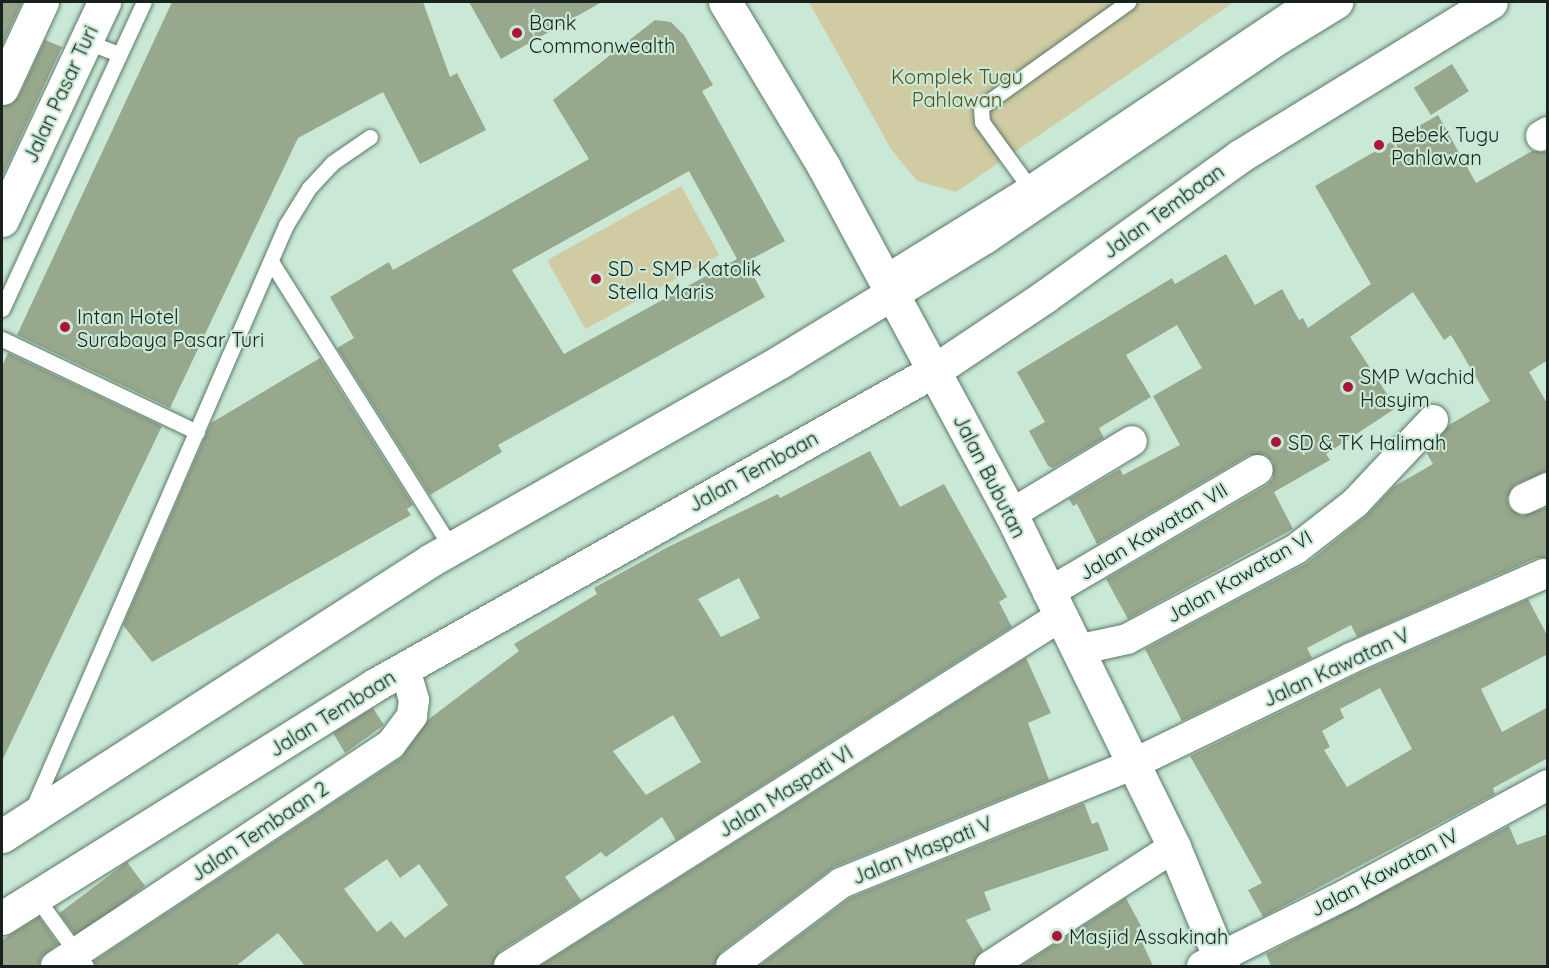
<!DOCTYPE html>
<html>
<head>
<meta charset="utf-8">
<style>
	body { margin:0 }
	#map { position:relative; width:1549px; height:968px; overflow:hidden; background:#c9e9d6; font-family:Quicksand,sans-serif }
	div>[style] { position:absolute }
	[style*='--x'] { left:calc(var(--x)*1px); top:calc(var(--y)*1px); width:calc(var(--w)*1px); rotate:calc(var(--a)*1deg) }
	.green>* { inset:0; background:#d0cba2; transform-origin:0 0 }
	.building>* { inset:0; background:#98a88c; transform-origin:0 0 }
	.roads { filter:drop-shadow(0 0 2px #5b7968) drop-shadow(0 0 2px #5b7968) }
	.lane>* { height:15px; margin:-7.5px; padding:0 7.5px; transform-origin:7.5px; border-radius:7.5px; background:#fff }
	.street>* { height:30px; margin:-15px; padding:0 15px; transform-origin:15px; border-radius:15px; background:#fff }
	.secondary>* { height:33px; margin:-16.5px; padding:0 16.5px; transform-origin:16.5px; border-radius:16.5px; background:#fff }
	.primary>* { height:33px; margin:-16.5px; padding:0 16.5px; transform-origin:16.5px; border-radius:16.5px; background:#fff }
	.dots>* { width:16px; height:16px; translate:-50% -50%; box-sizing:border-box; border:3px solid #c9e9d6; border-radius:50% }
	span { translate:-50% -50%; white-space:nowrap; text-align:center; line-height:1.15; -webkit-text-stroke:4.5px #c9e9d6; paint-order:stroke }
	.poi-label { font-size:20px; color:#17231c }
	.left { translate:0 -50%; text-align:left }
	.park-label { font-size:20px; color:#57511e }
	.street-label { font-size:20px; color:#17231c }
	.frame { position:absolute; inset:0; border:3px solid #17231c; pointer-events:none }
</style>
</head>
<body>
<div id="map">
	<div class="green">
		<div style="clip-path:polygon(809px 2px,1234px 2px,956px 192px,917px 181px,891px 149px)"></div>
		<div style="left:681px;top:186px;width:79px;height:153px;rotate:61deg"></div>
	</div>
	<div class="building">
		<div style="clip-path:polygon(2px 2px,22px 2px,2px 45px)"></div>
		<div style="clip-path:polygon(172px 2px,423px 2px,450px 77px,457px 73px,486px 130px,420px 164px,383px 92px,298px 138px,170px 408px,17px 335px)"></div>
		<div style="clip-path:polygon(469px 2px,602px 2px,501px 59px)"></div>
		<div style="clip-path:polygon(evenodd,655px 20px,671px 22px,684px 35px,713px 85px,702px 91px,785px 241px,746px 262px,765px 297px,498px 445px,502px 452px,430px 495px,337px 348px,354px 338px,330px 297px,389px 262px,393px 270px,589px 159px,553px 100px,655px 20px,689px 171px,737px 259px,564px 354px,512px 270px,689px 171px)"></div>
		<div style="clip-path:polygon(45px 40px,62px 47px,2px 177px,2px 106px,12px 104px,19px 96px)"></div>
		<div style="left:1452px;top:64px;width:32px;height:45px;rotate:58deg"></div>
		<div style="clip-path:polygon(1438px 115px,1476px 183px,1532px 151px,1548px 152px,1548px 360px,1529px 372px,1548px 405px,1548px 471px,1516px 484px,1507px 498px,1509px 507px,1522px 516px,1548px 507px,1548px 558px,1536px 558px,1357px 637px,1351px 625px,1307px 648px,1312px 658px,1182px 721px,1145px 649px,1307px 563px,1366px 516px,1393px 487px,1433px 464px,1426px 452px,1449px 425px,1490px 401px,1451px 335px,1444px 340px,1413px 292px,1350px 337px,1396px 408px,1326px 454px,1330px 460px,1274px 492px,1293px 529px,1128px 619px,1106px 579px,1267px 485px,1273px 478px,1273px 462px,1266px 455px,1249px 455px,1097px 544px,1077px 504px,1073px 506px,1069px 499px,1120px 469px,1123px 475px,1180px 445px,1153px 396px,1202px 368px,1177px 325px,1126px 355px,1151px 397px,1099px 428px,1104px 438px,1053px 468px,1048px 466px,1029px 431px,1045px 422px,1017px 372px,1172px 278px,1175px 284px,1226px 254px,1255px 305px,1282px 289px,1299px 320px,1303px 318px,1308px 328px,1371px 284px,1315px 186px)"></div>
		<div style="clip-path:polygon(8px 353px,162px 426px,2px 761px,2px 366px)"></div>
		<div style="clip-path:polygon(320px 358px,413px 505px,407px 509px,411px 515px,152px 662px,123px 625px,211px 423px)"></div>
		<div style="clip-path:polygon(evenodd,870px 451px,900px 507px,944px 484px,1007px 597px,999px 602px,1012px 627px,676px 840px,662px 817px,606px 857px,601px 852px,565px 877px,581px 900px,500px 951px,492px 966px,305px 966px,278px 933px,236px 966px,96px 966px,94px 961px,401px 758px,429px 719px,519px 651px,514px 644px,597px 594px,594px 588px,668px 547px,778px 494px,780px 498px,870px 451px,739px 578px,760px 618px,721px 637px,698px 599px,739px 578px,870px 451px,673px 715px,701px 762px,646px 795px,613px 751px,673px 715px,870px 451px,387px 859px,400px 878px,419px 864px,448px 905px,405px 938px,391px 921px,377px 932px,344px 889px,387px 859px)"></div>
		<div style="clip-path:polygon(evenodd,1528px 599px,1548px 637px,1548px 654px,1481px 689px,1502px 732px,1548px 707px,1548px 758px,1493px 788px,1495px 794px,1263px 917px,1248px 890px,1262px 883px,1190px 756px,1358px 674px,1528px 599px,1380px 688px,1412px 749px,1347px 787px,1324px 750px,1330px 747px,1322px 731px,1344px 718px,1340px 709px,1380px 688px)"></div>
		<div style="clip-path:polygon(1026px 658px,1051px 713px,1028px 723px,1049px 780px,834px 867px,721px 952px,714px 966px,540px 966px)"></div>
		<div style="clip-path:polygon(373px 708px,384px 725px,345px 753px,333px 733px)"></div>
		<div style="clip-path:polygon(1084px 803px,1092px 824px,1098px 822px,1109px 850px,984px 892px,991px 910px,966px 920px,983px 950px,973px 966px,759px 966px,850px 898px)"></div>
		<div style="clip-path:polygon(1509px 826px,1517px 845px,1548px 834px,1548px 966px,1271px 966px,1266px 954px)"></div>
		<div style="left:127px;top:862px;width:30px;height:85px;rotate:53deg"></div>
		<div style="clip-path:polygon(1126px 898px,1141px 926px,1136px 929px,1153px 966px,1021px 966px)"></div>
		<div style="clip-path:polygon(39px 917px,58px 944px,41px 958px,39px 966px,2px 966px,2px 940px)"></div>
	</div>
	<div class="roads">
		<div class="lane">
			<div style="--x:85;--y:41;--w:36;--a:21"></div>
			<div style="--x:1032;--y:191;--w:85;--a:-125.9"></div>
			<div style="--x:982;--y:122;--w:15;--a:-94"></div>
			<div style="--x:981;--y:107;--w:181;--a:-35.5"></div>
			<div style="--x:272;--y:263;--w:338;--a:57.8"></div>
			<div style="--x:882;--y:273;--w:169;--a:-31.7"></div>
			<div style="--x:1026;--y:184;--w:327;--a:-33.8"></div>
			<div style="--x:2;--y:309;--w:338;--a:-65.2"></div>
			<div style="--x:2;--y:339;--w:216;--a:25.5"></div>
			<div style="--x:32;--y:810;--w:638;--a:-66.53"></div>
			<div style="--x:286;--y:225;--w:44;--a:-58.1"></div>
			<div style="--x:309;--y:188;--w:34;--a:-47"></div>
			<div style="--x:332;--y:163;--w:46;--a:-34.4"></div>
			<div style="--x:36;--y:897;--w:85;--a:54.1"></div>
		</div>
		<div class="street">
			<div style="--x:1541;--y:136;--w:8;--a:-30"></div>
			<div style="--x:1524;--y:499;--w:26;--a:-25"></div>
			<div style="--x:1011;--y:514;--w:141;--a:-31.1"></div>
			<div style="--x:1048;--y:593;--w:243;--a:-30.4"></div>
			<div style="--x:1077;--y:650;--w:51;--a:-12.4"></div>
			<div style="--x:1127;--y:639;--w:191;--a:-28"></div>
			<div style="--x:1296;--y:549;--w:75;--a:-37.9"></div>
			<div style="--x:1355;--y:503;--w:114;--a:-46.8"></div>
			<div style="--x:56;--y:966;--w:402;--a:-33.5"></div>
			<div style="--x:391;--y:744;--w:35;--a:-53"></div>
			<div style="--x:412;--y:716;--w:16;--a:-83"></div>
			<div style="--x:414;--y:700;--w:33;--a:-106"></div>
			<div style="--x:509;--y:966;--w:654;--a:-32.38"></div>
			<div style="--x:731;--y:966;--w:138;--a:-37"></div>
			<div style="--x:841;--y:883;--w:313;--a:-22.1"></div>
			<div style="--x:1131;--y:765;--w:245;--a:-25.9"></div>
			<div style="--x:1351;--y:658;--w:210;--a:-23.6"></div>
			<div style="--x:990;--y:966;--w:219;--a:-32.9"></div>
			<div style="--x:1202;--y:966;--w:164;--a:-26.4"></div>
			<div style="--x:1349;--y:893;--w:226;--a:-28.5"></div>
		</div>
		<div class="secondary">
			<div style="--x:2;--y:88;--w:95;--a:-65.1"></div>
			<div style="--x:2;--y:220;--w:241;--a:-64.9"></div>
		</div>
		<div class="primary">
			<div style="--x:725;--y:2;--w:192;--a:59"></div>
			<div style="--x:824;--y:167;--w:394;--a:61.7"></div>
			<div style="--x:1011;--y:514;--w:371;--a:63.9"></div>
			<div style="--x:1174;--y:847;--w:129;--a:67.6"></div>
			<div style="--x:2;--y:836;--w:510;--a:-32.76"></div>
			<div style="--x:431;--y:560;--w:403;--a:-29.6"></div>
			<div style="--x:781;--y:361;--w:238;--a:-31.4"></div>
			<div style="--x:984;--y:237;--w:345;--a:-34.2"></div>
			<div style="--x:1269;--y:43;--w:79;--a:-31.5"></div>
			<div style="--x:2;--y:918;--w:438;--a:-32"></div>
			<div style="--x:373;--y:686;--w:645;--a:-29.35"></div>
			<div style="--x:935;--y:370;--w:131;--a:-33.8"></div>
			<div style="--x:1044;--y:297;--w:241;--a:-35.7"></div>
			<div style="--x:1240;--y:156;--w:294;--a:-31.5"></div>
		</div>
	</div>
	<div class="dots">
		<div style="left:517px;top:33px;background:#ab153b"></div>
		<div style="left:1379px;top:145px;background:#ab153b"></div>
		<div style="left:596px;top:279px;background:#ab153b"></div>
		<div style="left:65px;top:327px;background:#ab153b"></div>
		<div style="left:1348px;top:387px;background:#ab153b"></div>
		<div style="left:1276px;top:442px;background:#ab153b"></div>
		<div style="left:1057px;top:936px;background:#ab153b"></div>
	</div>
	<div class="poi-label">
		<span class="left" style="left:529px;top:34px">Bank<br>Commonwealth</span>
		<span class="left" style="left:1391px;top:146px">Bebek Tugu<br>Pahlawan</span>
		<span class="left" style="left:608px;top:280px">SD - SMP Katolik<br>Stella Maris</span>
		<span class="left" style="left:77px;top:328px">Intan Hotel<br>Surabaya Pasar Turi</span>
		<span class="left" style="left:1360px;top:388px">SMP Wachid<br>Hasyim</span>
		<span class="left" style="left:1288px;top:442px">SD &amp; TK Halimah</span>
		<span class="left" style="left:1069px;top:936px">Masjid Assakinah</span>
	</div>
	<div class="park-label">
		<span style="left:957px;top:88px">Komplek Tugu<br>Pahlawan</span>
	</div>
	<div class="street-label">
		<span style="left:60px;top:94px;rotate:-65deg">Jalan Pasar Turi</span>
		<span style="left:1163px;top:211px;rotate:-36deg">Jalan Tembaan</span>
		<span style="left:753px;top:471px;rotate:-29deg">Jalan Tembaan</span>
		<span style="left:990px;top:476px;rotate:63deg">Jalan Bubutan</span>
		<span style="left:1153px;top:531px;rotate:-31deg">Jalan Kawatan VII</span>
		<span style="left:1239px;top:576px;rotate:-30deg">Jalan Kawatan VI</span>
		<span style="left:1336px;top:667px;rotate:-25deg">Jalan Kawatan V</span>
		<span style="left:332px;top:713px;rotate:-32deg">Jalan Tembaan</span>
		<span style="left:785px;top:791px;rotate:-32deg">Jalan Maspati VI</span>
		<span style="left:259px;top:831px;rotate:-34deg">Jalan Tembaan 2</span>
		<span style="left:922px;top:850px;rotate:-22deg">Jalan Maspati V</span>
		<span style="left:1384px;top:872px;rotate:-28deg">Jalan Kawatan IV</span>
	</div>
	<div class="frame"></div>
</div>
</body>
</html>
